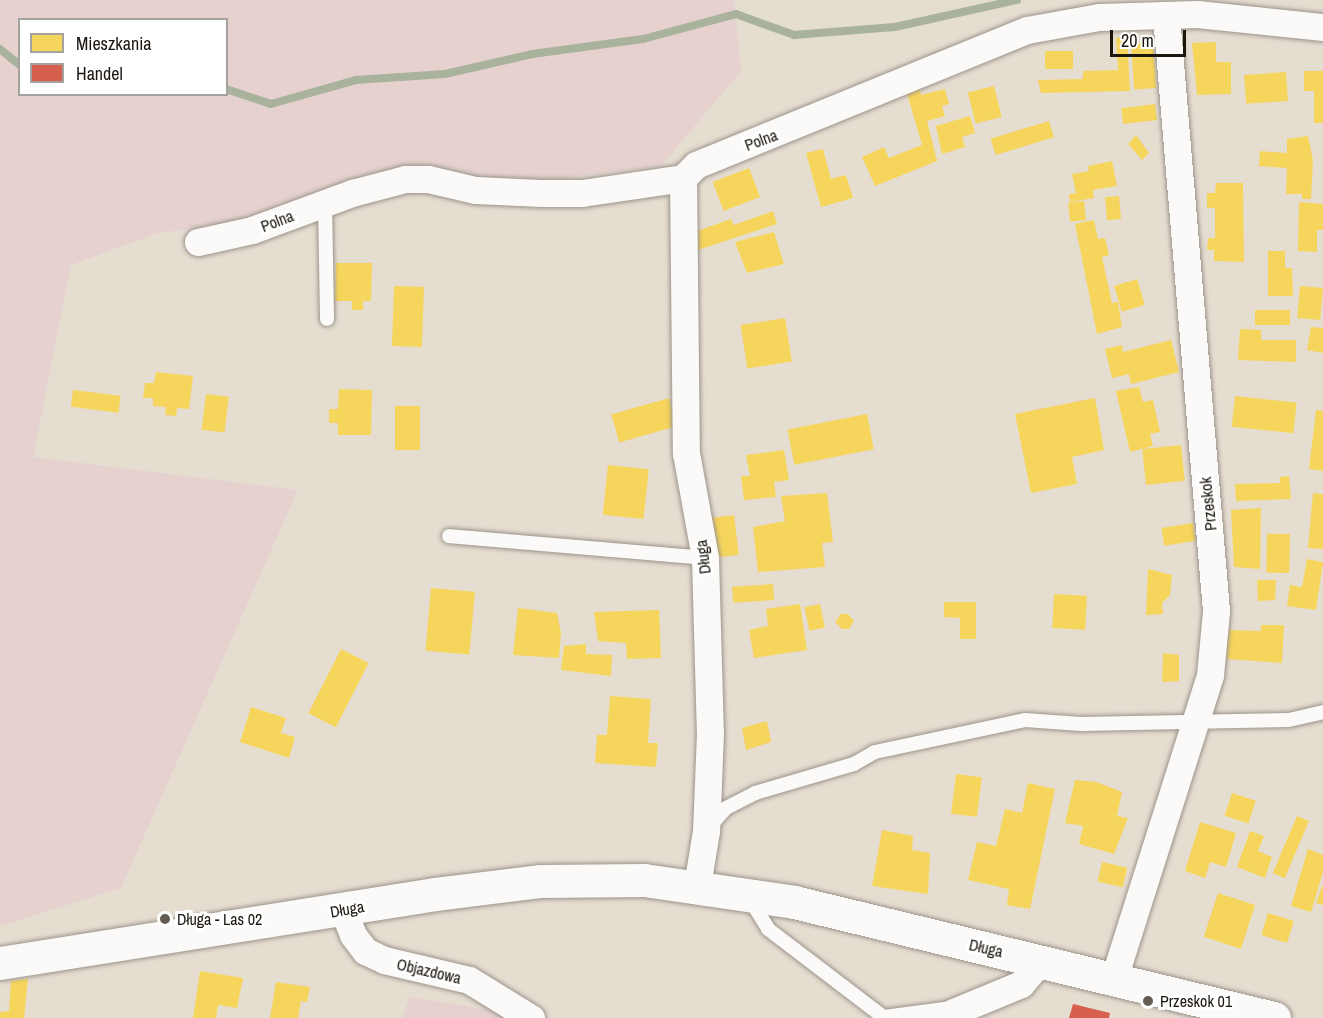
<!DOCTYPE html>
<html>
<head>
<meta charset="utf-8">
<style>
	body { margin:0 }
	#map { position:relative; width:1323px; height:1018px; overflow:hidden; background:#e6ddd1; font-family:"Archivo Narrow",sans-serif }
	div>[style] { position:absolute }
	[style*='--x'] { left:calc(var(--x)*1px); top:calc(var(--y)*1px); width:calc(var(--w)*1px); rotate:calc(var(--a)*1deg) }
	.green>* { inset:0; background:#e6d1ce }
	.homes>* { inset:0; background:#f6d55c; transform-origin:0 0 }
	.shops>* { inset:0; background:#d6604d }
	.stream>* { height:8px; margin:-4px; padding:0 4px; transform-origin:4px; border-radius:4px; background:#a8b29d }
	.roads { filter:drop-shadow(0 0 2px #9b948b) drop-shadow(0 0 2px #9b948b) }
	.service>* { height:14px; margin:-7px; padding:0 7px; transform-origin:7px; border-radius:7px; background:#fbfaf8 }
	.minor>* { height:27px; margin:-13.5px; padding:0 13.5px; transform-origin:13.5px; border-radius:13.5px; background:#fbfaf8 }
	.tertiary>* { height:33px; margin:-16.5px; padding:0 16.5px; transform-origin:16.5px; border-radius:16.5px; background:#fbfaf8 }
	.dots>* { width:16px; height:16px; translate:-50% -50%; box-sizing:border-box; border:3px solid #fff; border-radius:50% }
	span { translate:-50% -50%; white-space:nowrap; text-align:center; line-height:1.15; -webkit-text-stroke:6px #fff; paint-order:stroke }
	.street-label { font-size:16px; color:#1c160f }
	.poi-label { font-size:16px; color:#1c160f }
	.left { translate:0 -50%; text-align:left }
	.legend { position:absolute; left:18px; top:18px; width:210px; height:78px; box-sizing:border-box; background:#fff; border:2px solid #a4a29f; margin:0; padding:8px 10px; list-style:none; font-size:18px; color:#1c160f }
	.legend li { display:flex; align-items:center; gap:12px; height:30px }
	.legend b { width:30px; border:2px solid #a4a29f }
	.scale { position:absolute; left:1110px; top:30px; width:76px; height:27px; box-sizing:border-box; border:3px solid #1c160f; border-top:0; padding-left:8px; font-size:18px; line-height:21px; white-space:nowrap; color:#1c160f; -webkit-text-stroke:4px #fff; paint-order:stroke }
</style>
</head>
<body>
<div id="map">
	<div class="green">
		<div style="clip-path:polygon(evenodd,0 0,734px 0,741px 71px,661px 166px,529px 182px,422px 170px,372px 172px,231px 224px,158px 233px,71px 265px,33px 457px,298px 490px,121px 888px,0 926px,0 0,20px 20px,226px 20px,226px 94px,20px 94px,20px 20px)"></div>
		<div style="clip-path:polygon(410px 997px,503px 1012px,511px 1018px,402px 1018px)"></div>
	</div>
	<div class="homes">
		<div style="clip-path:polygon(1127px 37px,1130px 91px,1041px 93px,1038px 80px,1083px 79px,1083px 71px,1118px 70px,1116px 38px)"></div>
		<div style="left:1153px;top:42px;width:46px;height:22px;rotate:86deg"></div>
		<div style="clip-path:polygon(1216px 42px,1216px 62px,1231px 62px,1231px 94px,1197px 95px,1192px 43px)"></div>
		<div style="left:1045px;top:51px;width:28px;height:18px"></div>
		<div style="clip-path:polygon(1304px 71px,1323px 71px,1323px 123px,1314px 123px,1314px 91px,1304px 91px)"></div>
		<div style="left:1286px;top:72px;width:29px;height:42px;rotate:86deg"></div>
		<div style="clip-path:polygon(919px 85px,921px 95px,945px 89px,949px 104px,942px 106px,945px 116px,927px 121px,937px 161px,875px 186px,862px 157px,884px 147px,889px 158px,922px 145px,906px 90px)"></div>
		<div style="left:994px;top:86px;width:32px;height:27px;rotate:76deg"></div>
		<div style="left:1155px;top:104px;width:16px;height:34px;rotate:83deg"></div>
		<div style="clip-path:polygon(970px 116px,975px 133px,962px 137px,965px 147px,942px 154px,936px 126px)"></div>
		<div style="left:1049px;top:121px;width:17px;height:61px;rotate:73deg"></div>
		<div style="clip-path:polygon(1136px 135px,1149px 153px,1142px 160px,1128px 144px)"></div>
		<div style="clip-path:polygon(1308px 136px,1313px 160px,1311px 199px,1302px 199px,1302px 194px,1286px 194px,1287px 168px,1259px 166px,1260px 151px,1287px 153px,1287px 139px)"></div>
		<div style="clip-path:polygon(823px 149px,831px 179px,846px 175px,853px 198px,821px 207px,806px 153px)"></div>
		<div style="clip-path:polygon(1112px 161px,1117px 186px,1093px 190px,1094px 198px,1070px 202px,1069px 194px,1076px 193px,1072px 174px,1089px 171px,1088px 166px)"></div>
		<div style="left:749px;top:168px;width:31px;height:39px;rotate:69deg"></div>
		<div style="clip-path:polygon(1216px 183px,1243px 183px,1244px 262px,1214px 261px,1214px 250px,1207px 250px,1208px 238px,1215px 238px,1215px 208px,1207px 208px,1207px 193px,1215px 193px)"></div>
		<div style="left:1119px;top:196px;width:23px;height:14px;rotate:85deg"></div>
		<div style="left:1084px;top:201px;width:19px;height:16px;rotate:84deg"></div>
		<div style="clip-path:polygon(1299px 202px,1323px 204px,1323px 230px,1317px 230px,1317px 252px,1298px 251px)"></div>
		<div style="clip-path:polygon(773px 211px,777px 224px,698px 250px,697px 231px,731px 219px,734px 225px)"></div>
		<div style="clip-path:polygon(1094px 220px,1098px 239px,1105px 238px,1109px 255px,1102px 257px,1112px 303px,1118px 302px,1122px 327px,1097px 334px,1075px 224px)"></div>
		<div style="clip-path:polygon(774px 232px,784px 264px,747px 273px,735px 242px)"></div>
		<div style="clip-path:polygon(1268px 251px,1285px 251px,1285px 268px,1292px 268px,1293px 296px,1268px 296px)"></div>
		<div style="clip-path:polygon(336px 263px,372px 263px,371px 301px,363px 301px,363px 310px,352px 310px,352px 301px,335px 301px)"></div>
		<div style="left:1137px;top:279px;width:27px;height:24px;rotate:73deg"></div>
		<div style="left:394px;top:286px;width:30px;height:60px;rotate:2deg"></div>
		<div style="left:1300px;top:286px;width:23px;height:32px;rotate:5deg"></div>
		<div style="left:1255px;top:310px;width:35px;height:15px"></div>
		<div style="left:785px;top:318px;width:44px;height:45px;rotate:81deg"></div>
		<div style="clip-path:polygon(1311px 327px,1323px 328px,1323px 353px,1307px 350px)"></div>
		<div style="clip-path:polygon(1240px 329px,1261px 330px,1261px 340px,1296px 340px,1296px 362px,1238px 360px)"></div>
		<div style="clip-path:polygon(1171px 340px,1179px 372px,1131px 384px,1129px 374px,1112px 378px,1105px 349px,1122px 345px,1123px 352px)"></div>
		<div style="clip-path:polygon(156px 372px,193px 376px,189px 409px,177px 408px,176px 416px,165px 415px,166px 407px,153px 406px,153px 398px,143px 398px,145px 383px,154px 383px)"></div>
		<div style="clip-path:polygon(1139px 387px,1143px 402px,1153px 400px,1160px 432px,1150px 434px,1153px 446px,1130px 452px,1116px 391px)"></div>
		<div style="clip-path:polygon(339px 389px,372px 390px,371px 435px,338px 435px,338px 423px,329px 423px,329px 409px,338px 409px)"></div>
		<div style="left:73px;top:390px;width:48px;height:17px;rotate:7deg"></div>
		<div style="left:206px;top:394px;width:23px;height:36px;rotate:7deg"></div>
		<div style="left:1235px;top:396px;width:62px;height:31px;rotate:6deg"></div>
		<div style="left:669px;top:398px;width:29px;height:60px;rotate:74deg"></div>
		<div style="clip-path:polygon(1095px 398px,1104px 450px,1072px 457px,1077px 484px,1031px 493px,1015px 414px)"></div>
		<div style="left:395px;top:406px;width:25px;height:44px"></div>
		<div style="clip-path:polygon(1316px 410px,1323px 411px,1323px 471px,1309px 469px)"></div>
		<div style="left:867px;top:414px;width:36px;height:81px;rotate:79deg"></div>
		<div style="left:1181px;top:445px;width:36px;height:39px;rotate:84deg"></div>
		<div style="clip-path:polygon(784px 450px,789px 480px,774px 482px,776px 497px,744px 500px,741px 476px,750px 476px,746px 455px)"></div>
		<div style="left:608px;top:465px;width:41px;height:50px;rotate:6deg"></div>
		<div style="clip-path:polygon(1289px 476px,1291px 499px,1236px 501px,1235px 484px,1280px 483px,1280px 477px)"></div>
		<div style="clip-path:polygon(827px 493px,833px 542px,822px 543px,825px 567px,758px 572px,753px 527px,785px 521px,781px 496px)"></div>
		<div style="clip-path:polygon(1313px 493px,1323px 494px,1323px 549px,1308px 548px)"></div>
		<div style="clip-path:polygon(1261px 508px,1260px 569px,1234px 567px,1231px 510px)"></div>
		<div style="left:734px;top:515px;width:40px;height:24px;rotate:83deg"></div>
		<div style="left:1193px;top:523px;width:18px;height:32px;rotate:81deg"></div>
		<div style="left:1290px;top:534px;width:39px;height:23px;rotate:91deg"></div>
		<div style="clip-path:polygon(1307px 559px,1323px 562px,1316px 610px,1287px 606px,1290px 585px,1302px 587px)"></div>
		<div style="clip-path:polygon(1148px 569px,1172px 575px,1170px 595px,1162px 603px,1163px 614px,1146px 615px)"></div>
		<div style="clip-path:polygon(1257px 580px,1276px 580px,1275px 600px,1258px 601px)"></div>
		<div style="left:773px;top:584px;width:16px;height:41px;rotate:86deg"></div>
		<div style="left:431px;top:588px;width:44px;height:63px;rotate:5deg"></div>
		<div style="left:1054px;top:594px;width:33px;height:34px;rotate:3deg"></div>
		<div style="clip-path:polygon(944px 602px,976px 602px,976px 639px,960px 639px,960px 618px,944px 617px)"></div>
		<div style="clip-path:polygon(800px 604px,807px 650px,754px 658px,749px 630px,768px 626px,766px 609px)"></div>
		<div style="left:820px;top:604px;width:24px;height:16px;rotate:78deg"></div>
		<div style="clip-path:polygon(518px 608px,557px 613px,561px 633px,559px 658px,513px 655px)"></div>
		<div style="clip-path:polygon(659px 610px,661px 658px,627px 659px,626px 643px,598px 641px,594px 612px)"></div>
		<div style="clip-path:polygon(841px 614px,848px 614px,854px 621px,849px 629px,842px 629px,835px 622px)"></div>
		<div style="clip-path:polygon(1261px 625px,1284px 625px,1282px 663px,1227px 659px,1228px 630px,1261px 631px)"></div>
		<div style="clip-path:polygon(586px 644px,586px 654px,612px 655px,611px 676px,561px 670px,564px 646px)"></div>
		<div style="left:341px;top:649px;width:31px;height:72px;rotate:27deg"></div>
		<div style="clip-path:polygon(1163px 653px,1179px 655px,1179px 681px,1162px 682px)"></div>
		<div style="clip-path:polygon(610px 696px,651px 699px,648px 743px,658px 743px,656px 767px,595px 763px,597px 735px,607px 735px)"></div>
		<div style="clip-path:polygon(251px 707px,286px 718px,281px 733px,295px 737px,289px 758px,240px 742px)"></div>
		<div style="clip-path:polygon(767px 721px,771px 742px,746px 750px,742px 728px)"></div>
		<div style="left:956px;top:774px;width:26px;height:40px;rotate:7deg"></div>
		<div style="clip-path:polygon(1075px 780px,1096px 782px,1122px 792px,1117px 816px,1128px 818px,1114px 854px,1079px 844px,1083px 826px,1065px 823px)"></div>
		<div style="clip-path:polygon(1028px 783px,1055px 789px,1030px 909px,1007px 905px,1009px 889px,968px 880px,977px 842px,996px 846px,1005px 809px,1022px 813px)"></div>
		<div style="left:1232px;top:793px;width:25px;height:24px;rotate:18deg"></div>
		<div style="left:1297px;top:816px;width:13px;height:62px;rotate:23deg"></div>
		<div style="clip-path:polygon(1200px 822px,1236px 833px,1226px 867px,1210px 862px,1205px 878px,1185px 871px)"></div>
		<div style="clip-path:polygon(882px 830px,913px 836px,912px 850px,930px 853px,928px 894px,872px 886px)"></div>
		<div style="clip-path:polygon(1250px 831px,1264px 836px,1258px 851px,1272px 857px,1265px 878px,1237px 867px)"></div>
		<div style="clip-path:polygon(1308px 849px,1323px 855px,1323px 872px,1311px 912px,1291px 906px)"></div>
		<div style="left:1102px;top:862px;width:26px;height:20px;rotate:13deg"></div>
		<div style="clip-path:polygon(1323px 884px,1323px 905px,1316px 903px)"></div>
		<div style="left:1218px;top:893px;width:39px;height:46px;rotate:18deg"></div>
		<div style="left:1268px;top:913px;width:27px;height:23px;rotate:17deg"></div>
		<div style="clip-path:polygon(200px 971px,243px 978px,237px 1008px,218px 1005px,216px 1018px,193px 1018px)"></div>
		<div style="clip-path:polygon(28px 979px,24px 1018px,0 1018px,0 1012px,9px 1011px,11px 981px)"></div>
		<div style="clip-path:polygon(276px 982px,310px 987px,307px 1002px,301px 1001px,298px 1018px,270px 1018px)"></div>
	</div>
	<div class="shops">
		<div style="clip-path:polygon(1073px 1004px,1110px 1013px,1109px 1018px,1069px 1018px)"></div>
	</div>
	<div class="stream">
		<div style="--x:0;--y:49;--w:26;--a:39"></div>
		<div style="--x:226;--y:89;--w:47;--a:18.4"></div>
		<div style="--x:271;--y:104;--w:88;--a:-15.8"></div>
		<div style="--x:356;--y:80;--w:89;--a:-3.9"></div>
		<div style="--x:445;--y:74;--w:89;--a:-12.9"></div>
		<div style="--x:532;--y:54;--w:112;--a:-7.7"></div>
		<div style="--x:643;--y:39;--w:96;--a:-15"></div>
		<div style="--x:736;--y:14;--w:62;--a:19.9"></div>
		<div style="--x:794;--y:35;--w:101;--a:-4.5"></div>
		<div style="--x:895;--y:27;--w:125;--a:-12.5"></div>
	</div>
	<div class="roads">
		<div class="service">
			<div style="--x:325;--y:203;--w:116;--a:89"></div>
			<div style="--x:449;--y:536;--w:257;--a:4.9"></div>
			<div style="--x:709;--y:827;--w:25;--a:-48"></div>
			<div style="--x:726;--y:808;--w:33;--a:-27"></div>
			<div style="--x:755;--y:793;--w:103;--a:-16.3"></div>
			<div style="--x:854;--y:764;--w:24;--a:-30"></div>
			<div style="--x:875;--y:752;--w:153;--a:-12"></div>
			<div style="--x:1025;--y:720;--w:56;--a:4.1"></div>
			<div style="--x:1081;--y:724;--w:208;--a:-1.1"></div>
			<div style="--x:1289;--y:720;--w:35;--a:-13"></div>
			<div style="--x:749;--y:898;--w:36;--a:58"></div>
			<div style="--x:768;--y:929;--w:147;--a:37.3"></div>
			<div style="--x:884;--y:1017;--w:61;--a:-7.6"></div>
		</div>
		<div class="minor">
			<div style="--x:683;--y:178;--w:275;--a:89.4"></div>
			<div style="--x:686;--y:453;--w:107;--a:79.7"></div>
			<div style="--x:705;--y:558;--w:175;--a:88.4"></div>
			<div style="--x:710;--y:733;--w:98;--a:92.3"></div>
			<div style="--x:706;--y:831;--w:56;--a:99.3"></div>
			<div style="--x:198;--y:242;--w:55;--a:-12.5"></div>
			<div style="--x:252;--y:230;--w:107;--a:-20.3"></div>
			<div style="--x:352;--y:193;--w:55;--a:-14.8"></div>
			<div style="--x:405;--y:179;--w:23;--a:0"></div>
			<div style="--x:428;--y:179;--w:48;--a:13.2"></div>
			<div style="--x:475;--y:190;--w:66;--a:2.6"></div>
			<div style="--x:541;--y:193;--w:41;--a:0"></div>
			<div style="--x:582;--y:193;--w:102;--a:-8.4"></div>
			<div style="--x:683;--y:178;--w:18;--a:-45"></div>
			<div style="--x:696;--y:165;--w:357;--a:-22.2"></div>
			<div style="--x:1027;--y:30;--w:73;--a:-10.2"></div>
			<div style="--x:1099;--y:17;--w:98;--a:-1.8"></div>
			<div style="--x:1197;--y:14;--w:127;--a:5.9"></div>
			<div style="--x:343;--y:910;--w:27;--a:68"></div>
			<div style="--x:353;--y:935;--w:20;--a:53"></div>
			<div style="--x:365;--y:951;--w:21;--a:25"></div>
			<div style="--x:384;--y:960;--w:87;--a:13.2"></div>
			<div style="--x:469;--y:980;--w:73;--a:31.5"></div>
			<div style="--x:1114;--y:978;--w:318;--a:-72.4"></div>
			<div style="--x:1210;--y:675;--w:64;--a:-84.6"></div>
			<div style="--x:1216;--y:611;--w:597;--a:-94.8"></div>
			<div style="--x:939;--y:1018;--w:89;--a:-22.5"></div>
			<div style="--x:1021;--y:984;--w:30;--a:-50"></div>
		</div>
		<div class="tertiary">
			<div style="--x:0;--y:963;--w:440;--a:-9"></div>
			<div style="--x:435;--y:894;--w:107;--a:-7"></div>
			<div style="--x:541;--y:881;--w:103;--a:-0.6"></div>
			<div style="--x:644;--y:880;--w:152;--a:8.3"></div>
			<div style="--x:794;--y:902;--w:494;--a:13.6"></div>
		</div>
	</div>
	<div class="dots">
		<div style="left:165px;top:919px;background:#635c53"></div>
		<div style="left:1148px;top:1001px;background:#635c53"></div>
	</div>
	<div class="street-label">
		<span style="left:761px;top:140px;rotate:-20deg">Polna</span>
		<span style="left:277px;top:221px;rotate:-21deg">Polna</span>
		<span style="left:1208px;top:504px;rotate:-96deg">Przeskok</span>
		<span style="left:703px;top:557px;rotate:-97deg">Długa</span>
		<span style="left:347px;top:909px;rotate:-10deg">Długa</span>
		<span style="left:986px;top:948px;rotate:13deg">Długa</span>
		<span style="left:429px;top:971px;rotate:13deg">Objazdowa</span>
	</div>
	<div class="poi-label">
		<span class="left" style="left:177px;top:919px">Długa - Las 02</span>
		<span class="left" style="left:1160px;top:1001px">Przeskok 01</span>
	</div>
	<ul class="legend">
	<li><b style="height:16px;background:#f6d55c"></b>Mieszkania</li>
	<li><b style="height:16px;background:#d6604d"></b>Handel</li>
	</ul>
	<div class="scale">20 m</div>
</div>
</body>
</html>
